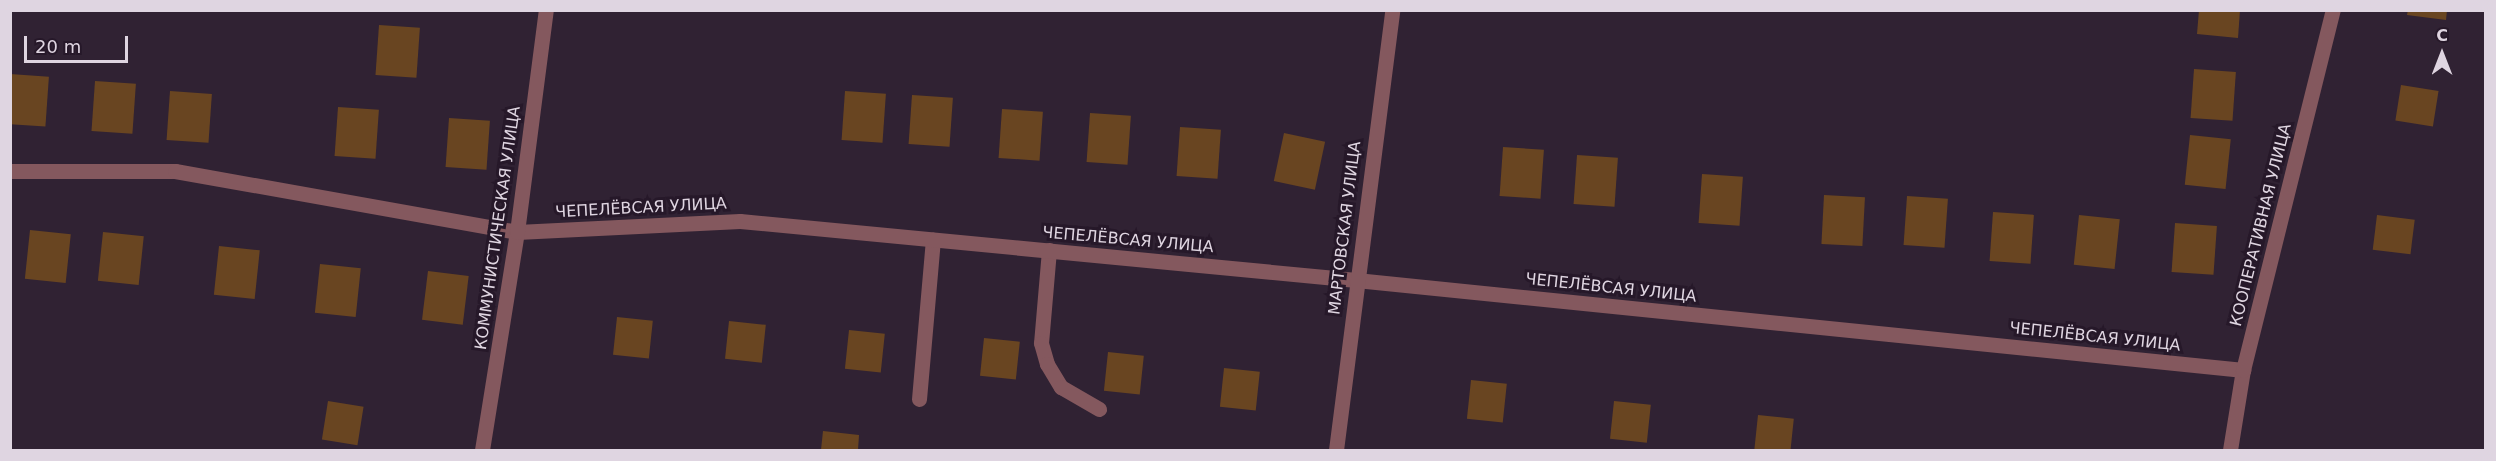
<!DOCTYPE html>
<html>
<head>
<meta charset="utf-8">
<style>
	body { margin:0 }
	#map { position:relative; width:2496px; height:461px; overflow:hidden; background:#302233; font-family:"DejaVu Sans",sans-serif }
	div>[style] { position:absolute }
	[style*='--x'] { left:calc(var(--x)*1px); top:calc(var(--y)*1px); width:calc(var(--w)*1px); rotate:calc(var(--a)*1deg) }
	.building>* { inset:0; background:#694521; transform-origin:0 0 }
	.service>* { height:15px; margin:-7.5px; padding:0 7.5px; transform-origin:7.5px; border-radius:7.5px; background:#84585e }
	.minor>* { height:15px; margin:-7.5px; padding:0 7.5px; transform-origin:7.5px; border-radius:7.5px; background:#84585e }
	span { translate:-50% -50%; white-space:nowrap; text-align:center; line-height:1.15; -webkit-text-stroke:6px #261829; paint-order:stroke }
	.street-label { font-size:16px; color:#dfd5e1 }
	.frame { position:absolute; inset:0; border:12px solid #dfd5e1; pointer-events:none }
	.north { position:absolute; left:2412px; top:24px; width:60px; height:60px; -webkit-text-stroke:4px #261829; paint-order:stroke; rotate:0deg; font-size:16px; font-weight:700; line-height:24px; text-align:center; color:#dfd5e1 }
	.north::after { content:''; display:block; margin:auto; width:21px; height:27px; background:#dfd5e1; clip-path:polygon(50% 0,100% 100%,50% 72%,0 100%) }
	.scale { position:absolute; left:24px; top:36px; width:104px; height:27px; box-sizing:border-box; border:3px solid #dfd5e1; border-top:0; padding-left:8px; font-size:18px; line-height:21px; white-space:nowrap; color:#dfd5e1; -webkit-text-stroke:4px #261829; paint-order:stroke }
</style>
</head>
<body>
<div id="map">
	<div class="building">
		<div style="clip-path:polygon(2199px 10px,2240px 10px,2238px 38px,2197px 34px)"></div>
		<div style="clip-path:polygon(2408px 10px,2447px 10px,2446px 20px,2407px 15px)"></div>
		<div style="left:379px;top:25px;width:41px;height:50px;rotate:4deg"></div>
		<div style="left:2194px;top:69px;width:42px;height:49px;rotate:4deg"></div>
		<div style="left:10px;top:74px;width:39px;height:50px;rotate:4deg"></div>
		<div style="left:95px;top:81px;width:41px;height:50px;rotate:4deg"></div>
		<div style="left:2401px;top:85px;width:38px;height:36px;rotate:9deg"></div>
		<div style="left:170px;top:91px;width:42px;height:49px;rotate:4deg"></div>
		<div style="left:845px;top:91px;width:41px;height:49px;rotate:4deg"></div>
		<div style="left:912px;top:95px;width:41px;height:49px;rotate:4deg"></div>
		<div style="left:338px;top:107px;width:41px;height:49px;rotate:4deg"></div>
		<div style="left:1002px;top:109px;width:41px;height:49px;rotate:4deg"></div>
		<div style="left:1090px;top:113px;width:41px;height:49px;rotate:4deg"></div>
		<div style="left:449px;top:118px;width:41px;height:49px;rotate:4deg"></div>
		<div style="left:1180px;top:127px;width:41px;height:49px;rotate:4deg"></div>
		<div style="left:1284px;top:133px;width:42px;height:49px;rotate:12deg"></div>
		<div style="left:2190px;top:135px;width:41px;height:50px;rotate:6deg"></div>
		<div style="left:1503px;top:147px;width:41px;height:49px;rotate:4deg"></div>
		<div style="left:1577px;top:155px;width:41px;height:49px;rotate:4deg"></div>
		<div style="left:1702px;top:174px;width:41px;height:49px;rotate:4deg"></div>
		<div style="left:1824px;top:195px;width:41px;height:49px;rotate:3deg"></div>
		<div style="left:1907px;top:196px;width:41px;height:49px;rotate:4deg"></div>
		<div style="left:1993px;top:212px;width:41px;height:49px;rotate:4deg"></div>
		<div style="left:2079px;top:215px;width:41px;height:50px;rotate:6deg"></div>
		<div style="left:2377px;top:215px;width:38px;height:35px;rotate:7deg"></div>
		<div style="left:2175px;top:223px;width:42px;height:49px;rotate:4deg"></div>
		<div style="left:30px;top:230px;width:41px;height:49px;rotate:6deg"></div>
		<div style="left:103px;top:232px;width:41px;height:49px;rotate:6deg"></div>
		<div style="left:219px;top:246px;width:41px;height:49px;rotate:6deg"></div>
		<div style="left:320px;top:264px;width:41px;height:49px;rotate:6deg"></div>
		<div style="left:428px;top:271px;width:41px;height:49px;rotate:7deg"></div>
		<div style="left:617px;top:317px;width:36px;height:38px;rotate:6deg"></div>
		<div style="left:729px;top:321px;width:37px;height:38px;rotate:6deg"></div>
		<div style="left:849px;top:330px;width:36px;height:39px;rotate:6deg"></div>
		<div style="left:984px;top:338px;width:36px;height:38px;rotate:6deg"></div>
		<div style="left:1108px;top:352px;width:36px;height:39px;rotate:6deg"></div>
		<div style="left:1224px;top:368px;width:36px;height:39px;rotate:6deg"></div>
		<div style="left:1471px;top:380px;width:36px;height:39px;rotate:6deg"></div>
		<div style="left:328px;top:401px;width:36px;height:39px;rotate:9deg"></div>
		<div style="left:1614px;top:401px;width:37px;height:38px;rotate:6deg"></div>
		<div style="left:1758px;top:415px;width:36px;height:35px;rotate:6deg"></div>
		<div style="clip-path:polygon(823px 431px,859px 435px,858px 450px,821px 450px)"></div>
	</div>
	<div class="service">
		<div style="--x:1049;--y:250;--w:93;--a:94.9"></div>
		<div style="--x:1041;--y:343;--w:22;--a:74"></div>
		<div style="--x:1047;--y:364;--w:27;--a:59"></div>
		<div style="--x:1061;--y:387;--w:44;--a:30.1"></div>
		<div style="--x:919;--y:399;--w:160;--a:-85"></div>
	</div>
	<div class="minor">
		<div style="--x:10;--y:171;--w:165;--a:0"></div>
		<div style="--x:175;--y:171;--w:347;--a:10.1"></div>
		<div style="--x:517;--y:232;--w:223;--a:-2.8"></div>
		<div style="--x:740;--y:221;--w:619;--a:5.47"></div>
		<div style="--x:1356;--y:280;--w:892;--a:5.79"></div>
		<div style="--x:482;--y:450;--w:221;--a:-80.9"></div>
		<div style="--x:517;--y:232;--w:224;--a:-82.6"></div>
		<div style="--x:1336;--y:450;--w:444;--a:-82.7"></div>
		<div style="--x:2230;--y:450;--w:81;--a:-80.8"></div>
		<div style="--x:2243;--y:370;--w:371;--a:-76"></div>
	</div>
	<div class="street-label">
		<span style="left:641px;top:208px;rotate:-3deg">ЧЕПЕЛЁВСАЯ УЛИЦА</span>
		<span style="left:2261px;top:225px;rotate:-76deg">КООПЕРАТИВНАЯ УЛИЦА</span>
		<span style="left:498px;top:228px;rotate:-82deg">КОММУНИСТИЧЕСКАЯ УЛИЦА</span>
		<span style="left:1345px;top:228px;rotate:-83deg">МАРТОВСКАЯ УЛИЦА</span>
		<span style="left:1128px;top:240px;rotate:5deg">ЧЕПЕЛЁВСАЯ УЛИЦА</span>
		<span style="left:1611px;top:288px;rotate:6deg">ЧЕПЕЛЁВСАЯ УЛИЦА</span>
		<span style="left:2095px;top:337px;rotate:6deg">ЧЕПЕЛЁВСАЯ УЛИЦА</span>
	</div>
	<div class="frame"></div>
	<div class="north">С</div>
	<div class="scale">20 m</div>
</div>
</body>
</html>
